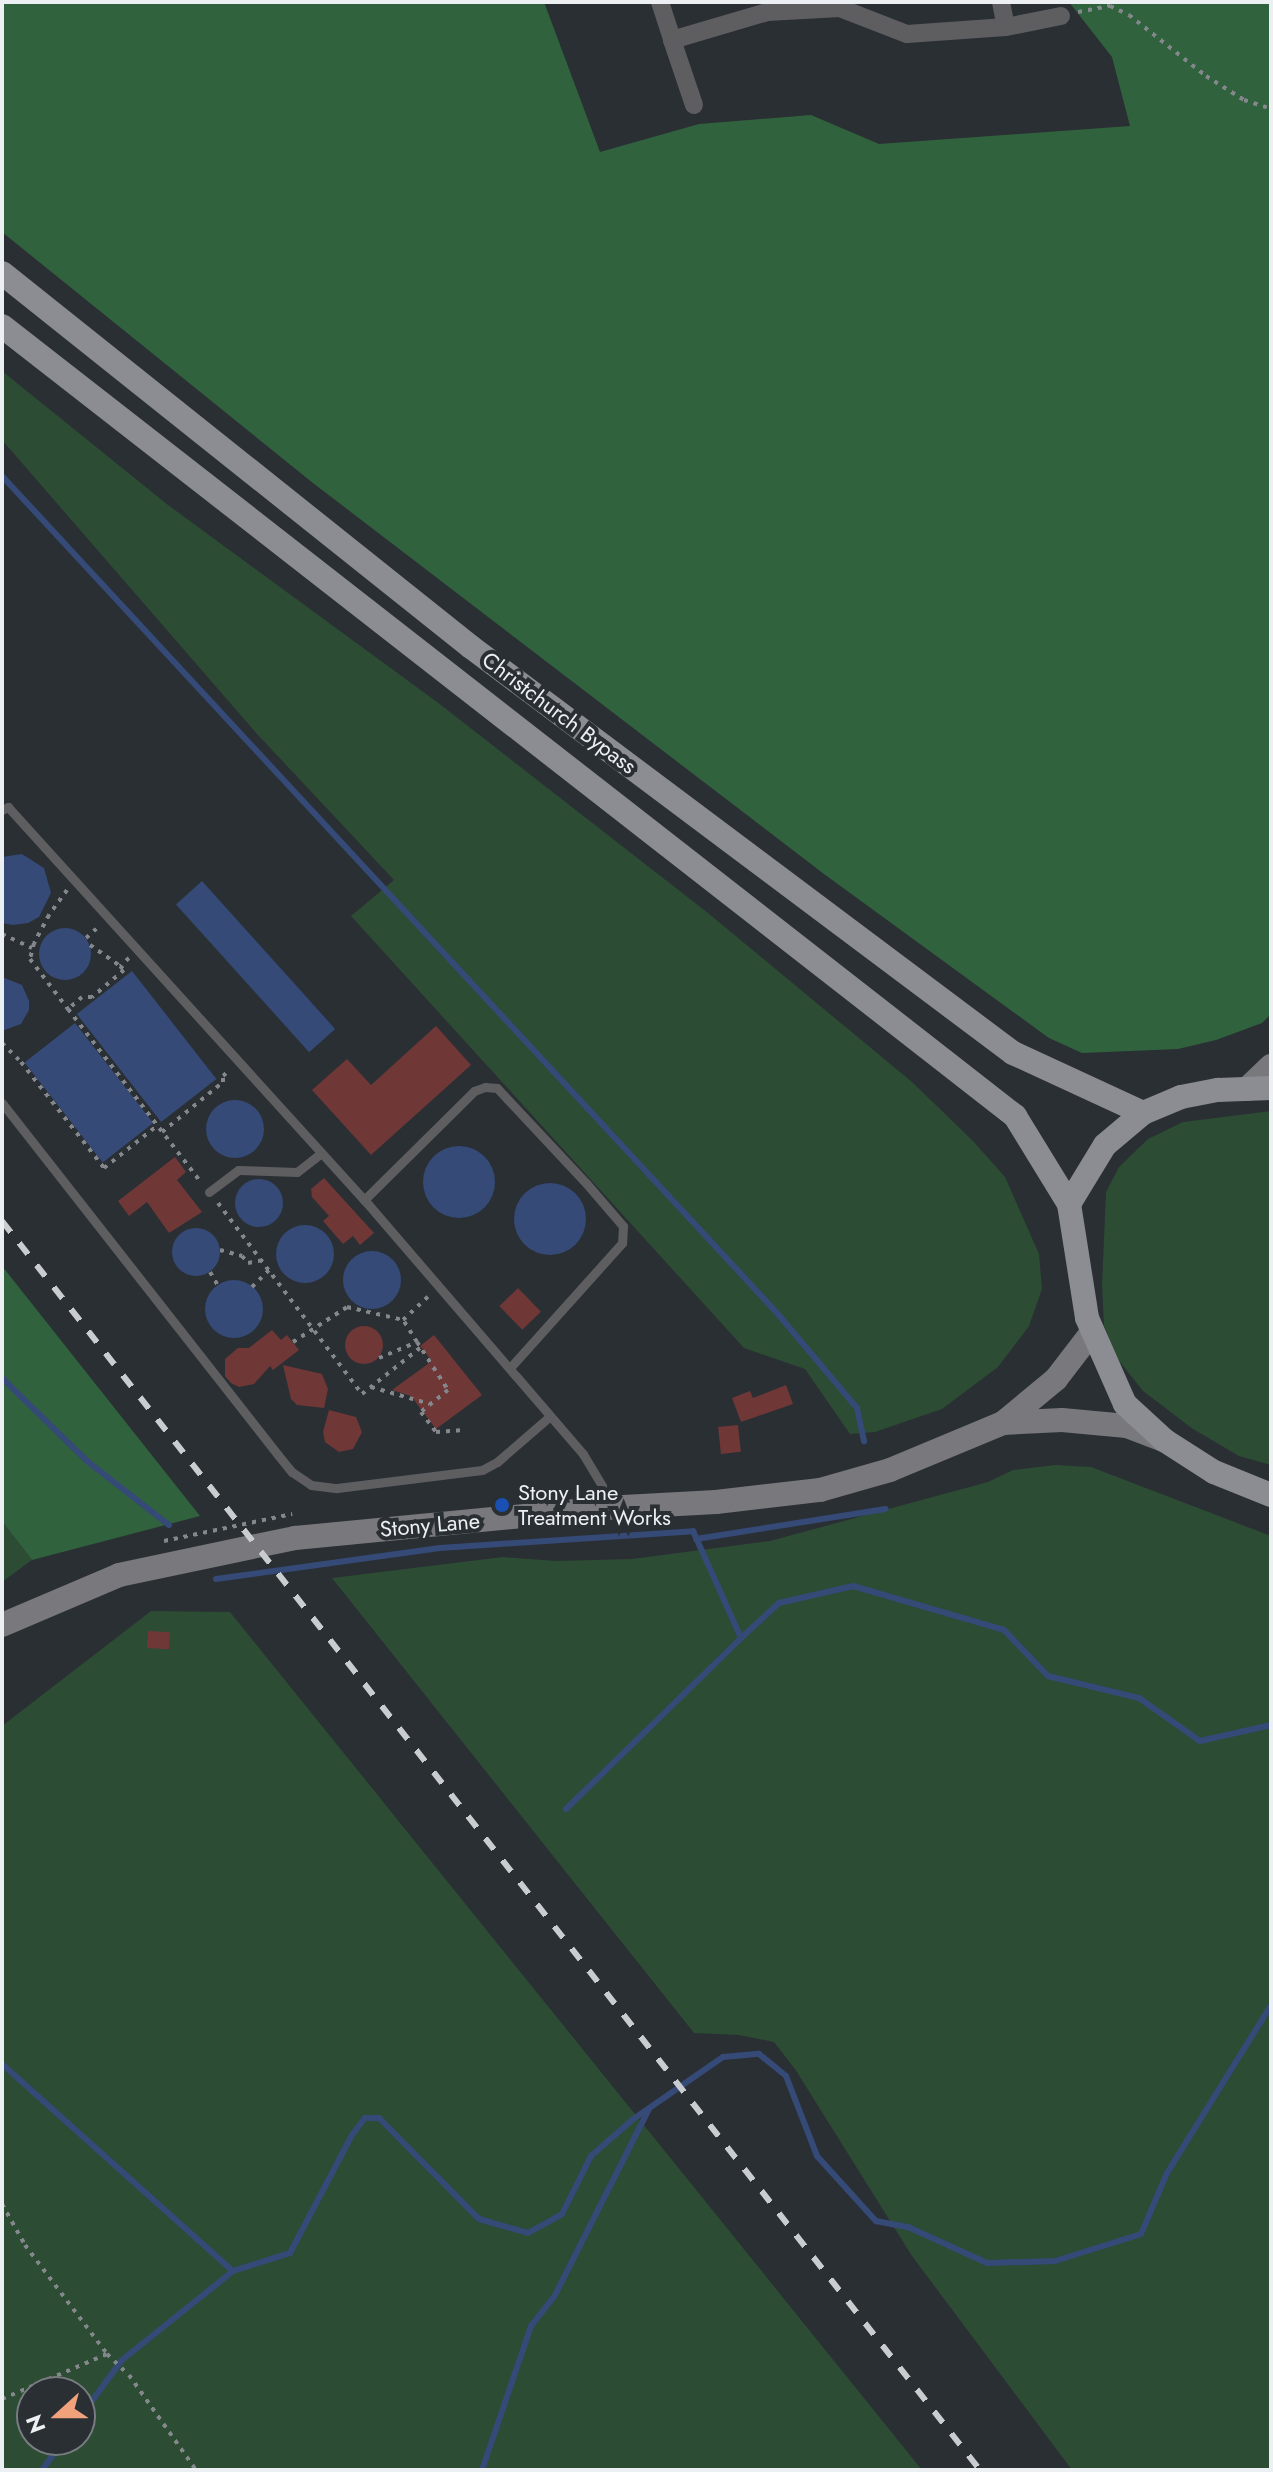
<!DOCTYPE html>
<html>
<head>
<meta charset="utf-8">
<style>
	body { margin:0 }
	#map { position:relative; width:1273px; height:2472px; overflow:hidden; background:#2a2f34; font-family:Jost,sans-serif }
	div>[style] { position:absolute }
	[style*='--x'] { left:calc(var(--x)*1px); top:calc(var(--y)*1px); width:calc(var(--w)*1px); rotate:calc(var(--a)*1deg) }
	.green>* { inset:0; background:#2c4c34 }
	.forest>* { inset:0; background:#31623e }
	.water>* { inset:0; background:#354a77; transform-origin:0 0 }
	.round { border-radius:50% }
	.stream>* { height:6px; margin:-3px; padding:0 3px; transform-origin:3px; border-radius:3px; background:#354a77 }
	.building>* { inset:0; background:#703737; transform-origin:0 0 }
	.path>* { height:4px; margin-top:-2px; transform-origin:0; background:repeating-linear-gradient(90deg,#84888c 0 4px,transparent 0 10px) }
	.service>* { height:9px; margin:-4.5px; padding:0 4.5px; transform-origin:4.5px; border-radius:4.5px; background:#5e5e61 }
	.minor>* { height:18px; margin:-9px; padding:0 9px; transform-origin:9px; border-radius:9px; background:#5e5e61 }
	.secondary>* { height:24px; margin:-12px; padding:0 12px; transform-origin:12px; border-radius:12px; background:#78787d }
	.primary>* { height:24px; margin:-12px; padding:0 12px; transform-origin:12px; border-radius:12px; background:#8c8c93 }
	.rail>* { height:6px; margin-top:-3px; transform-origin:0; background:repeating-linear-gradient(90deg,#c9cdd0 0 14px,transparent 0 28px) }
	.dots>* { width:22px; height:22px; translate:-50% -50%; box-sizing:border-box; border:4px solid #2a2f34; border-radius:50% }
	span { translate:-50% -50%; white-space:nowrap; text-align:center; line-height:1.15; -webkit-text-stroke:8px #2a2f34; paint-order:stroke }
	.street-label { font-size:22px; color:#edf0f3 }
	.poi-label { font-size:22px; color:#edf0f3 }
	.left { translate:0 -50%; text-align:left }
	.frame { position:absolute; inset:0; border:4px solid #edf0f3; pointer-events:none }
	.north { position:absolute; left:16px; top:2376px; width:80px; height:80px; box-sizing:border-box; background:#2a2f34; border:2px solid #787c80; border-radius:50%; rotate:249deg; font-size:22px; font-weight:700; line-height:32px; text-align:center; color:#edf0f3 }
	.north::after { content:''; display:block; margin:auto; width:28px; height:36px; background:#f1a17c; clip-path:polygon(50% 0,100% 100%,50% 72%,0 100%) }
</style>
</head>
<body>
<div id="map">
	<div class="green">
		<div style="clip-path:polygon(2px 371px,168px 505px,437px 702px,708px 913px,912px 1082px,973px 1141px,1005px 1177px,1039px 1254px,1042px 1289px,1029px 1326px,998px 1367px,942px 1409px,875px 1432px,850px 1434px,805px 1369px,744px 1348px,351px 916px,394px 880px,258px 735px,2px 440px)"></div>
		<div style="clip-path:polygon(1271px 1111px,1271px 1465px,1239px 1456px,1193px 1429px,1143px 1391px,1116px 1357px,1104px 1325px,1102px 1285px,1106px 1192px,1119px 1167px,1148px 1139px,1183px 1122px)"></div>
		<div style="clip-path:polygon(1055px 1465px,1091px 1467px,1271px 1536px,1271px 2470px,1072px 2470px,912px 2256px,795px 2069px,774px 2042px,739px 2035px,694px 2033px,332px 1578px,503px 1557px,556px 1561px,632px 1559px,770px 1541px,988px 1482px,1013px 1470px)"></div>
		<div style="clip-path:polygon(2px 1521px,32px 1560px,2px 1582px)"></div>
		<div style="clip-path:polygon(evenodd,151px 1611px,230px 1612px,922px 2470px,2px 2470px,2px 1726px,151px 1611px,32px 2392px,80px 2392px,80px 2440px,32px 2440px,32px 2392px)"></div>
	</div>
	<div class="forest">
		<div style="clip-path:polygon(2px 2px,544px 2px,600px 152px,699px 124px,811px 115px,879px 144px,1130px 126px,1112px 57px,1069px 2px,1271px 2px,1271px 1014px,1262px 1023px,1216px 1040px,1178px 1049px,1082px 1053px,1049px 1038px,824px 874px,313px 483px,2px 232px)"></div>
		<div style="clip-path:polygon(2px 1266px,200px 1516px,32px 1560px,2px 1521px)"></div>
	</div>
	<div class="water">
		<div style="clip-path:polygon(22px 854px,44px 868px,51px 893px,39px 917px,28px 923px,13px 925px,2px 923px,2px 857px)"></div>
		<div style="left:202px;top:881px;width:199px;height:35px;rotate:48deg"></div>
		<div class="round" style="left:39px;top:928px;width:52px;height:52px"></div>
		<div style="left:132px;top:971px;width:137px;height:70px;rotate:52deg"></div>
		<div style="clip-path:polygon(2px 977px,22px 985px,29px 1001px,29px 1010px,21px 1024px,2px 1031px)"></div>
		<div style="left:75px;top:1023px;width:127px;height:64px;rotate:52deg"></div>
		<div class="round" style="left:206px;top:1100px;width:58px;height:58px"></div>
		<div class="round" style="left:423px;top:1146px;width:72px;height:72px"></div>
		<div class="round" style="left:235px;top:1179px;width:48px;height:48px"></div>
		<div class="round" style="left:514px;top:1183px;width:72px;height:72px"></div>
		<div class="round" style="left:276px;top:1225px;width:58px;height:58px"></div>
		<div class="round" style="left:172px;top:1228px;width:48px;height:48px"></div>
		<div class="round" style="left:343px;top:1251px;width:58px;height:58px"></div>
		<div class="round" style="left:205px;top:1280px;width:58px;height:58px"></div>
	</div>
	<div class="stream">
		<div style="--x:2;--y:476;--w:1141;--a:47.2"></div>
		<div style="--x:777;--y:1313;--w:124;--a:49.9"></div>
		<div style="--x:857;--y:1408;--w:34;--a:78"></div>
		<div style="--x:2;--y:1378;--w:119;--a:44.3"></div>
		<div style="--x:87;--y:1461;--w:104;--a:38"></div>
		<div style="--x:696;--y:1539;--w:192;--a:-9"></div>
		<div style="--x:216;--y:1579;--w:226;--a:-7.9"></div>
		<div style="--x:440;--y:1548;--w:254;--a:-3.8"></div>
		<div style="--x:693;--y:1531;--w:117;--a:65.8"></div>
		<div style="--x:741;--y:1638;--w:52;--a:-42.6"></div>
		<div style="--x:779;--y:1603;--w:76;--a:-12.9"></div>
		<div style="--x:853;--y:1586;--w:157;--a:16.2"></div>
		<div style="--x:1004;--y:1630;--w:64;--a:46.3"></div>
		<div style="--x:1048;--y:1676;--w:94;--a:13.6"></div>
		<div style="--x:1139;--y:1698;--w:75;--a:35.2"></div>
		<div style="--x:1200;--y:1741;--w:73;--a:-12.7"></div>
		<div style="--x:566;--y:1809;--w:245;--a:-44.3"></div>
		<div style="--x:2;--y:2064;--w:310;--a:41.9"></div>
		<div style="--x:80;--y:2417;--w:71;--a:-53.6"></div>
		<div style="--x:122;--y:2360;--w:142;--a:-38.7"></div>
		<div style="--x:233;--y:2271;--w:60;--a:-17.5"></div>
		<div style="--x:290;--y:2253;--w:133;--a:-62.3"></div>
		<div style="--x:352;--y:2135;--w:21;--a:-53"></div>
		<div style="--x:365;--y:2118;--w:14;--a:0"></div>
		<div style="--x:379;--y:2118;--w:142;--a:45.3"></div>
		<div style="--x:479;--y:2219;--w:51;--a:15.9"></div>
		<div style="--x:528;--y:2233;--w:39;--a:-29"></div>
		<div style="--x:562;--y:2214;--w:65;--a:-63.4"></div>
		<div style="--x:591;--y:2156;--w:55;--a:-41.3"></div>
		<div style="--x:632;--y:2120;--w:111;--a:-34.7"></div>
		<div style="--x:723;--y:2057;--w:36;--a:-5"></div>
		<div style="--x:759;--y:2054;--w:35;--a:39"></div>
		<div style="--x:786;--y:2076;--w:86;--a:68.8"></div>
		<div style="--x:817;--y:2156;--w:88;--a:47.8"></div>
		<div style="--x:876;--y:2221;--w:33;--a:11"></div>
		<div style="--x:908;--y:2227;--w:87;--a:24.5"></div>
		<div style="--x:987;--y:2263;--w:68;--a:-1.7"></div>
		<div style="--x:1055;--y:2261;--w:90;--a:-17.4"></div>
		<div style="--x:1141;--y:2234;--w:66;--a:-66.9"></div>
		<div style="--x:1167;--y:2173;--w:198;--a:-58.2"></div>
		<div style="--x:42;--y:2470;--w:37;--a:-54"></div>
		<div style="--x:482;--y:2470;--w:152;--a:-71.2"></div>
		<div style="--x:531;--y:2326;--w:37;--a:-52"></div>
		<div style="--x:554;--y:2297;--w:211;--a:-63.2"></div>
	</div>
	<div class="building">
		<div style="clip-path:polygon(436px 1026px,471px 1065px,371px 1155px,312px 1090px,347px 1059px,371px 1085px)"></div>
		<div style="clip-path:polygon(175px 1157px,186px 1172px,177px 1180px,202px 1212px,169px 1233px,147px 1202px,129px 1216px,118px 1201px)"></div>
		<div style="clip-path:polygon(324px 1178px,374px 1233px,360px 1245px,353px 1236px,343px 1244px,323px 1221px,329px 1216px,312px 1197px,311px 1189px)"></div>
		<div style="left:518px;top:1288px;width:33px;height:26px;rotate:46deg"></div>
		<div class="round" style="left:345px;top:1326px;width:38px;height:38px"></div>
		<div style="clip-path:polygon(272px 1330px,281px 1340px,287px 1335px,299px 1350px,273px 1370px,270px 1366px,254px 1384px,239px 1387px,231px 1383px,225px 1376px,225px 1359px,238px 1348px,249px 1348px)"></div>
		<div style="clip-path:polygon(434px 1335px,482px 1395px,436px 1429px,411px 1396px,392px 1390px,432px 1361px,420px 1346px)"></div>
		<div style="clip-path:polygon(283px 1365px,322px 1374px,328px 1389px,324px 1408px,297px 1405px,291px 1399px)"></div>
		<div style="clip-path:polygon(786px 1385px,793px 1404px,741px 1422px,732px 1398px,750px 1391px,753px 1398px)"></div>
		<div style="clip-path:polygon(329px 1410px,356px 1417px,362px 1432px,353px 1449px,339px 1452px,325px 1442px,323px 1432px)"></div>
		<div style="left:738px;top:1425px;width:27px;height:20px;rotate:84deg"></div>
		<div style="left:148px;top:1631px;width:22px;height:17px;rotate:3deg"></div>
	</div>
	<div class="path">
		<div style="--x:1078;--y:12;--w:33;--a:-11"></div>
		<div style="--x:1110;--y:6;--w:21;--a:25"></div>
		<div style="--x:1129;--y:15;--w:98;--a:38.4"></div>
		<div style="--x:1206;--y:76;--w:45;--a:32.3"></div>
		<div style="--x:1244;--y:100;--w:28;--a:18"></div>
		<div style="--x:67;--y:890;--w:31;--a:126"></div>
		<div style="--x:49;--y:915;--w:32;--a:118"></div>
		<div style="--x:34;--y:943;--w:16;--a:104"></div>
		<div style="--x:30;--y:959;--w:63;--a:52.8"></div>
		<div style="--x:2;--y:934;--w:33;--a:25"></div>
		<div style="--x:86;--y:938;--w:15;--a:-42"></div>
		<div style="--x:90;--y:945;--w:37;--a:35"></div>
		<div style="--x:129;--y:958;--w:12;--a:138"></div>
		<div style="--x:120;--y:966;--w:6;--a:45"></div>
		<div style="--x:124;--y:970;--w:42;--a:139.8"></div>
		<div style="--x:92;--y:997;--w:10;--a:180"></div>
		<div style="--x:82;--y:997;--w:18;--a:139"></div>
		<div style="--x:68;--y:1009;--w:217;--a:52.5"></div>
		<div style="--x:2;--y:1043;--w:27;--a:45"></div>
		<div style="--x:21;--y:1062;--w:135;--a:51.9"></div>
		<div style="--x:104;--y:1168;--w:69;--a:-38.5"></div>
		<div style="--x:162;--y:1132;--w:79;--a:-39.3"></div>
		<div style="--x:223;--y:1082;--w:6;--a:-90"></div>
		<div style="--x:223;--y:1076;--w:9;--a:-41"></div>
		<div style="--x:218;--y:1203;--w:239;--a:53"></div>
		<div style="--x:362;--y:1394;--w:75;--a:-38.5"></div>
		<div style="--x:220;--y:1250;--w:23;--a:15"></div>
		<div style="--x:242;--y:1256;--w:9;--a:49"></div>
		<div style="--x:248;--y:1263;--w:15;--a:-11"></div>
		<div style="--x:210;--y:1272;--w:16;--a:60"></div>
		<div style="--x:252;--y:1287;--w:25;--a:-45"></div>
		<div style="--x:293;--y:1342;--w:64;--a:-32.9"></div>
		<div style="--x:347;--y:1307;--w:57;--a:13.1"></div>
		<div style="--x:417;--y:1342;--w:57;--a:57.1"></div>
		<div style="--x:448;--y:1390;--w:35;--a:141"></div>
		<div style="--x:421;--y:1412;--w:25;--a:53"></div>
		<div style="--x:436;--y:1432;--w:28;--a:-4"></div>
		<div style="--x:379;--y:1358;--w:41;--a:-22.8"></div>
		<div style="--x:417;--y:1342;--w:26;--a:-122"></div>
		<div style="--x:403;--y:1320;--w:34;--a:-43"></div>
		<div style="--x:371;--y:1387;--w:61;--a:16.1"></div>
		<div style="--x:164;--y:1541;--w:131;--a:-11.9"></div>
		<div style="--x:2;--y:2204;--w:47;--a:60.7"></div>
		<div style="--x:25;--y:2245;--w:136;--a:53"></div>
		<div style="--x:107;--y:2354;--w:30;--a:44"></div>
		<div style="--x:129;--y:2375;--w:116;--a:54.8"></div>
		<div style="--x:2;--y:2399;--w:114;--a:-23.2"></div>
	</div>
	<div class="service">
		<div style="--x:2;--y:810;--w:7;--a:-27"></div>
		<div style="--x:8;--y:807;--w:535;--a:47.81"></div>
		<div style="--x:367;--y:1203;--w:228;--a:49.3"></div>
		<div style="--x:516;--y:1376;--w:103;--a:49.3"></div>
		<div style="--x:583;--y:1454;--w:37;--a:59"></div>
		<div style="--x:602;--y:1486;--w:22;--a:82"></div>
		<div style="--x:2;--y:1103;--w:447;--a:51.9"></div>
		<div style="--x:278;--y:1455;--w:22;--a:51"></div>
		<div style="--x:292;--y:1472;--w:23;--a:34"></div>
		<div style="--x:311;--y:1485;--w:26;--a:7"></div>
		<div style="--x:337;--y:1488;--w:146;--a:-7.1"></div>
		<div style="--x:482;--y:1470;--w:17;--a:-28"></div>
		<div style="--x:497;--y:1462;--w:69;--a:-40.9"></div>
		<div style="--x:209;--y:1192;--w:36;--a:-37"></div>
		<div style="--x:238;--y:1170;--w:59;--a:1.9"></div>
		<div style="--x:297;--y:1172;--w:29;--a:-38"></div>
		<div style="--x:364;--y:1200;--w:155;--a:-44.7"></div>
		<div style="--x:474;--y:1091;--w:12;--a:-20"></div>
		<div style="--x:485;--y:1087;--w:12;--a:5"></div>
		<div style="--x:497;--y:1088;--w:130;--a:46.9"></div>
		<div style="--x:586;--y:1183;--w:57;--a:49.3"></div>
		<div style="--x:623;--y:1226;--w:17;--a:93"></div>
		<div style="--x:622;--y:1243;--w:168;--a:131.9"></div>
	</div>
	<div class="minor">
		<div style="--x:660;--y:2;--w:40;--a:72"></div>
		<div style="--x:1001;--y:2;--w:25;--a:79"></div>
		<div style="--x:694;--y:105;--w:69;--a:-108.7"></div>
		<div style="--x:672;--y:40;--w:99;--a:-16.4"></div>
		<div style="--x:767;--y:12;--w:73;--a:-3.1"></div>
		<div style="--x:840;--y:8;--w:72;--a:21.2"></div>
		<div style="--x:907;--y:34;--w:99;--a:-4"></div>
		<div style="--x:1006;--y:27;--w:56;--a:-11.3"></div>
	</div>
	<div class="secondary">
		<div style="--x:1247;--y:1089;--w:33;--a:-44"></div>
		<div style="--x:1003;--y:1423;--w:59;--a:-2.9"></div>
		<div style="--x:1062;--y:1420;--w:65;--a:5.3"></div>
		<div style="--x:1127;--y:1426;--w:40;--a:21"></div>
		<div style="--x:2;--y:1625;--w:127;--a:-23.1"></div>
		<div style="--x:119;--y:1575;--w:180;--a:-11.9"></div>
		<div style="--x:295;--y:1538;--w:311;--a:-5.5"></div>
		<div style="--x:605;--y:1508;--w:111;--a:-3.1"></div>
		<div style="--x:716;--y:1502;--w:105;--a:-6.6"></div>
		<div style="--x:820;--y:1490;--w:73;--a:-15.9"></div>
		<div style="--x:890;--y:1470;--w:122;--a:-22.6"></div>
		<div style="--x:1003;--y:1423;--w:69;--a:-39.7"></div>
		<div style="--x:1056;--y:1379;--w:59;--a:-52.5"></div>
	</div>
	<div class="primary">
		<div style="--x:2;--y:273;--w:600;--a:38.57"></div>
		<div style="--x:471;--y:647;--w:677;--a:36.84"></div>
		<div style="--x:1013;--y:1053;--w:143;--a:24.8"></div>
		<div style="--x:2;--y:326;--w:1285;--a:37.95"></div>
		<div style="--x:1015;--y:1116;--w:103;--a:58.5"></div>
		<div style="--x:1069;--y:1204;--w:115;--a:81"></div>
		<div style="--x:1087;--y:1318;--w:94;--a:66.2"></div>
		<div style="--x:1125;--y:1404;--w:53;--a:42.7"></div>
		<div style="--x:1164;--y:1440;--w:59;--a:32.6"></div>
		<div style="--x:1214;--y:1472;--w:61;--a:22"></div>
		<div style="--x:1069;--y:1204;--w:69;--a:-58.6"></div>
		<div style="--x:1105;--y:1145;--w:50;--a:-40.1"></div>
		<div style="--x:1143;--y:1113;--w:41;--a:-22.8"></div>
		<div style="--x:1181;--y:1097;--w:38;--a:-11"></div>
		<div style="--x:1218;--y:1090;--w:53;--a:-2.2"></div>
	</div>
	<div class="rail">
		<div style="--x:2;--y:1221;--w:1586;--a:51.94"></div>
	</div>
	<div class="dots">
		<div style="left:502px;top:1505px;background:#1a4fb4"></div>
	</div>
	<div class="street-label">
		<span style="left:559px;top:713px;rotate:37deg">Christchurch Bypass</span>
		<span style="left:430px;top:1525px;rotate:-5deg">Stony Lane</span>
	</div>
	<div class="poi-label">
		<span class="left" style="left:518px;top:1505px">Stony Lane<br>Treatment Works</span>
	</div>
	<div class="frame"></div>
	<div class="north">N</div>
</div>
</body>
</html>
